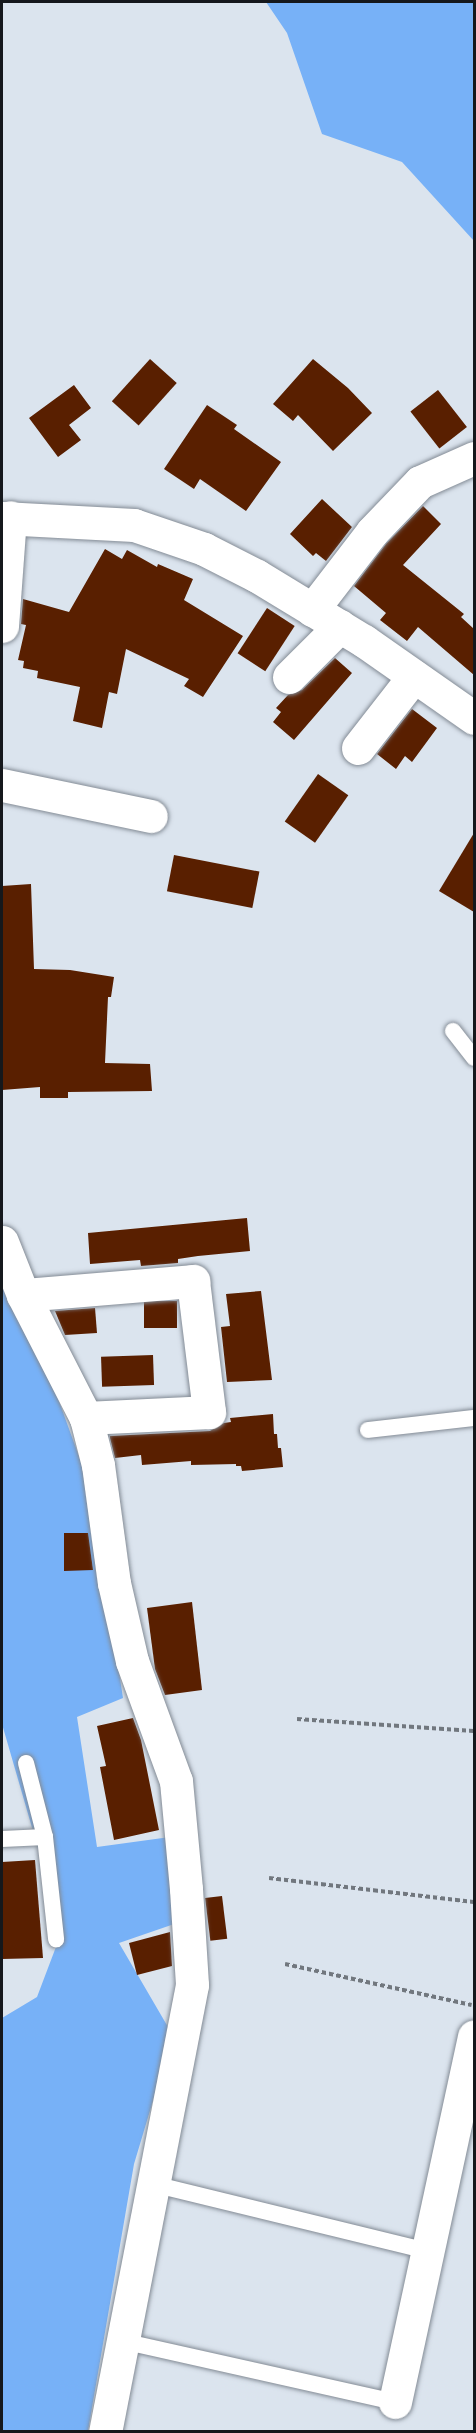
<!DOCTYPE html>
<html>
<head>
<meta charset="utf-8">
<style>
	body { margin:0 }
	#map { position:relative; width:476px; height:2433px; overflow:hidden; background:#dbe4ee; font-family:Quicksand,sans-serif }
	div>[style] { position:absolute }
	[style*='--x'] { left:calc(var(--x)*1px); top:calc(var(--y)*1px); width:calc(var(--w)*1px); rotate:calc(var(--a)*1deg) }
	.forest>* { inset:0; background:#77b1f7 }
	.building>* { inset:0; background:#591f00; transform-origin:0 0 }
	.path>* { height:4px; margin-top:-2px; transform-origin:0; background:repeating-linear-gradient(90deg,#71777e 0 4.5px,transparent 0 7.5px) }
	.roads { filter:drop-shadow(0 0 2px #838b95) drop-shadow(0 0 2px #838b95) }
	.service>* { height:16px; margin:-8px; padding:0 8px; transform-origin:8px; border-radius:8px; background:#fff }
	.minor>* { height:33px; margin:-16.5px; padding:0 16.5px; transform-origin:16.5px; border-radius:16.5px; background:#fff }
	.tertiary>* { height:33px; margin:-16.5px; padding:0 16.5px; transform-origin:16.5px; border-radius:16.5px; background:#fff }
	span { translate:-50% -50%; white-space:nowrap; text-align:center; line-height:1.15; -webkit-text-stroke:6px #e8f1fc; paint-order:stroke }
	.frame { position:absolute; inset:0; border:3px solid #15181c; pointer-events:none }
</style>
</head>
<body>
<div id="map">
	<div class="forest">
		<div style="clip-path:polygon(266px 2px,474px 2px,474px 241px,402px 162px,322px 134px,287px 33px)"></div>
		<div style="clip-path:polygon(2px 1223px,4px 1249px,81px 1462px,97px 1527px,123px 1698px,77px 1717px,97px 1847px,170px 1837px,180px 1922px,119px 1943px,168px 2027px,155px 2094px,134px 2164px,88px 2431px,2px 2431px,2px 2018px,37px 1997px,62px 1931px,2px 1724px)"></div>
	</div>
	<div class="building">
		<div style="left:150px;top:359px;width:36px;height:57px;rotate:42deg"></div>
		<div style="clip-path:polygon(313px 359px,348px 388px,372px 413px,333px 451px,298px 415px,293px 421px,273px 404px)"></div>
		<div style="clip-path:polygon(74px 385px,91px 408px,69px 425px,81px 440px,58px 457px,29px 418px)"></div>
		<div style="left:438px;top:390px;width:47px;height:35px;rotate:52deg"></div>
		<div style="clip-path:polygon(207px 405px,237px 425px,234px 429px,281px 462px,246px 511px,200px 479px,194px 489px,164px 469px)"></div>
		<div style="clip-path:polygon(322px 499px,352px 527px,326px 561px,316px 553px,313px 556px,290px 534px)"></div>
		<div style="clip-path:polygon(423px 506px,441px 524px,403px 565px,464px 614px,461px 617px,474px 629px,474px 675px,418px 627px,407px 641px,380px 620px,386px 613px,354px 586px,386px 544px)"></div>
		<div style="clip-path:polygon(105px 549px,122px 559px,127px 550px,157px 567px,158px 564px,193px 579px,184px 600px,243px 636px,203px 697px,184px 686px,189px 679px,126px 649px,117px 694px,109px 692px,102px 728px,73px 721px,80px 687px,37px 678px,38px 671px,23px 668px,24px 661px,18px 660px,26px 625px,21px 624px,23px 599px,69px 612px)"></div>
		<div style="left:267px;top:608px;width:33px;height:54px;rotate:33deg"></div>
		<div style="clip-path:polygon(335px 658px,352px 673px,294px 740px,273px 722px,281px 712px,276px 708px,288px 695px,302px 690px)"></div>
		<div style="clip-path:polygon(412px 709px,437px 728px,412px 762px,405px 756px,396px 769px,377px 754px)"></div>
		<div style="left:318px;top:774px;width:37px;height:58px;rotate:35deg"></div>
		<div style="clip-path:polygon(474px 833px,474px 912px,439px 891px)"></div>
		<div style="left:174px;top:855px;width:87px;height:37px;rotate:11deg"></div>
		<div style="clip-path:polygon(31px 884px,34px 969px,70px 970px,114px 977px,111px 997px,108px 997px,105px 1063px,150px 1064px,152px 1091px,68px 1092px,68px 1098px,40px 1098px,40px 1087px,2px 1090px,2px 886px)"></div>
		<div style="clip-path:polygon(247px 1218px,250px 1251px,198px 1256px,178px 1259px,178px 1263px,141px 1266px,140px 1260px,90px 1264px,88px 1233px)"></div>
		<div style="clip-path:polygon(261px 1291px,272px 1380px,227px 1382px,221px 1327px,230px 1326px,226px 1294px)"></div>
		<div style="left:177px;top:1301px;width:27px;height:33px;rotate:90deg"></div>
		<div style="clip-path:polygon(95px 1308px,97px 1333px,65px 1335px,55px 1311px)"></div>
		<div style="left:153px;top:1355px;width:30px;height:52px;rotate:88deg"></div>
		<div style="clip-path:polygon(273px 1414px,274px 1434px,277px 1434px,278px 1448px,281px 1448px,283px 1467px,242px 1471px,241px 1466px,236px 1466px,236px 1464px,191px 1465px,191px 1461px,142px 1465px,141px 1455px,115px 1458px,110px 1438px,110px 1436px,210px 1431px,224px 1423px,231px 1422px,230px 1418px)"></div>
		<div style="clip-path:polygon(64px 1533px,88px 1533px,93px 1570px,64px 1571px)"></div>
		<div style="clip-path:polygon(192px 1602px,202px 1690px,165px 1695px,155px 1669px,147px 1608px)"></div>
		<div style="clip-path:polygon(133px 1718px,141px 1740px,159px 1830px,114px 1840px,100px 1767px,106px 1766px,97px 1726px)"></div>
		<div style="clip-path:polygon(35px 1860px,43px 1958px,2px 1959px,2px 1862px)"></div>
		<div style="left:222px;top:1896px;width:43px;height:17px;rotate:83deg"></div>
		<div style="clip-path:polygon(170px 1932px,172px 1966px,137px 1975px,129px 1943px)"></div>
	</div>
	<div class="path">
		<div style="--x:297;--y:1719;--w:177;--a:3.9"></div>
		<div style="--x:269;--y:1878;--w:206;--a:6.7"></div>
		<div style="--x:285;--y:1964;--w:191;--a:12.4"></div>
	</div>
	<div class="roads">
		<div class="service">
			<div style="--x:453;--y:1031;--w:34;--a:52"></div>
			<div style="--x:368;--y:1430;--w:107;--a:-6.5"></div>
			<div style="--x:26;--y:1763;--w:76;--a:75.6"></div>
			<div style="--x:45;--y:1837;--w:103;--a:83.8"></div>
			<div style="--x:2;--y:1839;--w:43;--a:-2.7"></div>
			<div style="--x:153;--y:2184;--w:283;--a:13.7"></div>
			<div style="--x:122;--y:2341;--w:280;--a:12.6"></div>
		</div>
		<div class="minor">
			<div style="--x:312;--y:610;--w:98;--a:-52.4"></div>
			<div style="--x:372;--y:532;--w:69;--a:-46.2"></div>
			<div style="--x:420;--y:482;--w:59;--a:-24"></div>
			<div style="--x:2;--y:626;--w:109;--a:-85.8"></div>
			<div style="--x:289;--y:677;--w:72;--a:-45"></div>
			<div style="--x:358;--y:748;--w:91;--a:-52.1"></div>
			<div style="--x:2;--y:785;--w:152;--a:11.8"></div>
			<div style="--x:2;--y:1242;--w:57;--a:68.4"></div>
			<div style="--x:23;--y:1295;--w:138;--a:62.9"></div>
			<div style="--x:86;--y:1418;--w:49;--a:75.7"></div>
			<div style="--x:98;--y:1465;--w:119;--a:82.3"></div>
			<div style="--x:114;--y:1583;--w:80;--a:77"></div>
			<div style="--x:132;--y:1661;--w:128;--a:69.9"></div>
			<div style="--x:176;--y:1781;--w:108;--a:84.7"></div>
			<div style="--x:186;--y:1889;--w:96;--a:86.4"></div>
			<div style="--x:192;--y:1985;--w:455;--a:101"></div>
			<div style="--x:23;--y:1295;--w:171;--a:-4.7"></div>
			<div style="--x:193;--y:1281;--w:132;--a:83"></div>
			<div style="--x:209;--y:1412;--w:123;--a:177.2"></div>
			<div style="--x:395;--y:2402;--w:374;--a:-77.8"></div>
		</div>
		<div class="tertiary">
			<div style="--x:2;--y:518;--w:132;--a:3"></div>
			<div style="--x:134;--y:525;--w:74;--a:18.9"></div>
			<div style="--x:204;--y:549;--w:59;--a:27"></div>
			<div style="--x:257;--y:576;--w:125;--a:31.3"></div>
			<div style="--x:364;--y:641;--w:134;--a:35"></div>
		</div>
	</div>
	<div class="frame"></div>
</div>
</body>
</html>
